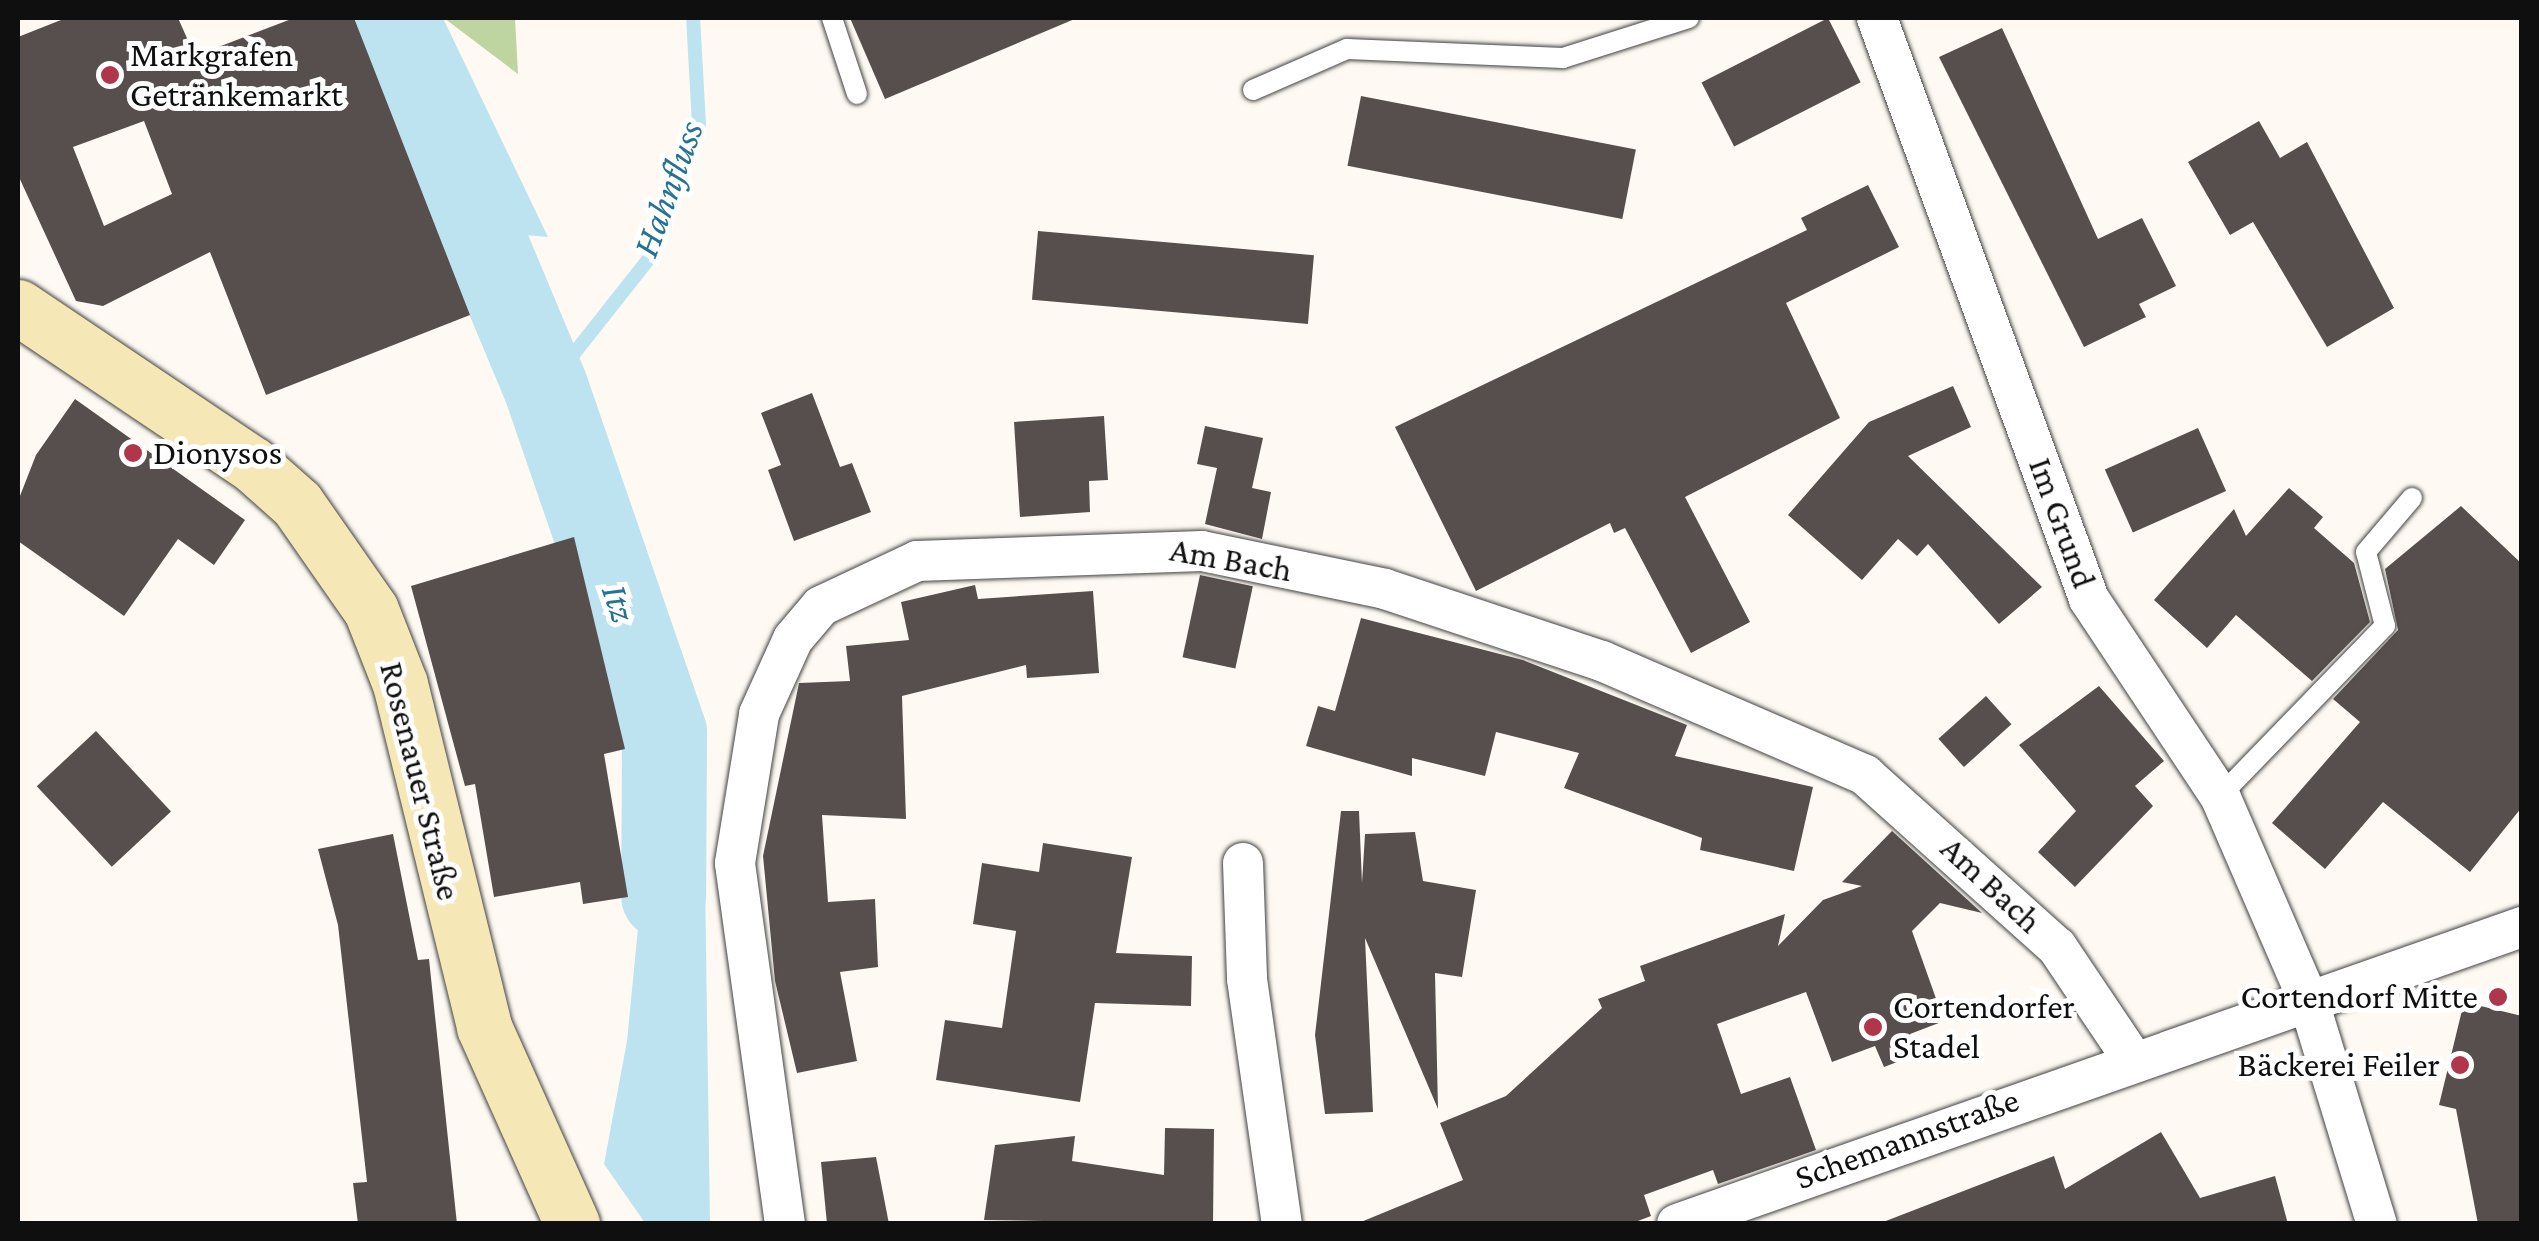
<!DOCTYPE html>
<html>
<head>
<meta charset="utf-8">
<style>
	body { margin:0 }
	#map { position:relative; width:2539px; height:1241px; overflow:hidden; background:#fefaf3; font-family:"Crimson Pro",serif }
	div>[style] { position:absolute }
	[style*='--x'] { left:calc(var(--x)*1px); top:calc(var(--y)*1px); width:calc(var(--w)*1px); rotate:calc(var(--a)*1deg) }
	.forest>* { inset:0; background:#bed4a1 }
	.water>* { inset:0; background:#bde3f0 }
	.stream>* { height:14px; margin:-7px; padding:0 7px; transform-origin:7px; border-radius:7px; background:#bde3f0 }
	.river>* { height:85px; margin:-42.5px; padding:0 42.5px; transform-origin:42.5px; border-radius:42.5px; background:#bde3f0 }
	.building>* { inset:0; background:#574f4d; transform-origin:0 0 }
	.roads { filter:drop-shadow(0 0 2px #424242) drop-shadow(0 0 2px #424242) }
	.lane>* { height:20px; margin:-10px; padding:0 10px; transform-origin:10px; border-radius:10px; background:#fff }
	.street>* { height:40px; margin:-20px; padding:0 20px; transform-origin:20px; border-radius:20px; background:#fff }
	.secondary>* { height:55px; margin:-27.5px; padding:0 27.5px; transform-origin:27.5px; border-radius:27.5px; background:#f6e7b6 }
	.dots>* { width:28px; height:28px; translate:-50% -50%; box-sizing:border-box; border:5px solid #fff; border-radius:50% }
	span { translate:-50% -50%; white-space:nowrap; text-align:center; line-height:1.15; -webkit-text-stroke:10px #fff; paint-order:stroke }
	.poi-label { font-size:35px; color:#0f0f0f }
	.left { translate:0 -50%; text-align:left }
	.right { translate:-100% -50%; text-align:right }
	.street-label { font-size:35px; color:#0f0f0f }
	.water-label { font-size:38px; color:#267294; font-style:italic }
	.frame { position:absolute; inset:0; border:20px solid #0f0f0f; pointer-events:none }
</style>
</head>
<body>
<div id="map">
	<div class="forest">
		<div style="clip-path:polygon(444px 18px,515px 18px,518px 74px)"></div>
	</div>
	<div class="water">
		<div style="clip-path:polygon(364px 18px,443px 18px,548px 237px,467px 230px)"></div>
		<div style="clip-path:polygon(641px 762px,704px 807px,710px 1223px,645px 1223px,604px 1164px,627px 1041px,651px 794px)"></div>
	</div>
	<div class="stream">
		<div style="--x:546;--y:389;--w:176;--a:-51.7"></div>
		<div style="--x:655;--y:251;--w:134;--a:-70.9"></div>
		<div style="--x:699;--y:124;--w:106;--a:-93.2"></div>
	</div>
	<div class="river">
		<div style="--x:391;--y:18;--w:402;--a:67.3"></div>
		<div style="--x:546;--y:389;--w:363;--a:71"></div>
		<div style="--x:664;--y:732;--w:164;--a:90.3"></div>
	</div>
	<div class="building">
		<div style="clip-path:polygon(evenodd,66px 18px,178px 18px,195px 56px,294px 18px,354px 18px,470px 315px,266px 395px,210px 252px,103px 306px,76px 301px,18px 175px,18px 37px,66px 18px,144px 121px,172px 194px,104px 226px,73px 147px,144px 121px)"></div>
		<div style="clip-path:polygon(850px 18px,1077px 18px,885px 99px)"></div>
		<div style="left:1828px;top:18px;width:72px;height:142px;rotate:63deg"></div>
		<div style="clip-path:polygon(2002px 28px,2098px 239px,2142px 218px,2176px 286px,2139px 304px,2146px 317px,2084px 347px,1939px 57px)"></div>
		<div style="left:1361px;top:96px;width:280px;height:71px;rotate:11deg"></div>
		<div style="clip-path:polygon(2259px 121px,2280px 158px,2307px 142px,2394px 308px,2327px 347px,2253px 222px,2230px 235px,2188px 162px)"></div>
		<div style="clip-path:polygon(1868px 185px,1899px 247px,1786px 303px,1840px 418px,1685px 497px,1750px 622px,1691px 653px,1625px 528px,1614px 533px,1610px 523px,1476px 591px,1395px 427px,1807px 230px,1801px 218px)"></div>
		<div style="left:1038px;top:231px;width:277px;height:69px;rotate:5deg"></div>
		<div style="clip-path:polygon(1953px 386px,1971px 427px,1908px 456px,2042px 587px,1999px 624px,1928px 544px,1917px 556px,1898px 539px,1862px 580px,1788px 515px,1869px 422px)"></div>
		<div style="clip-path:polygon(812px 393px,840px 467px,852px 463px,871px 512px,794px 541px,768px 470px,781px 465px,761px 413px)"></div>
		<div style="clip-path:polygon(75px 399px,245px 520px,214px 565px,178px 539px,124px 616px,18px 541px,18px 501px,36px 455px)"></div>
		<div style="clip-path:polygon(1104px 416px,1108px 480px,1089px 481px,1090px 512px,1020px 517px,1014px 422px)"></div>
		<div style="clip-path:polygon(1205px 426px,1263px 438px,1252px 488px,1271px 492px,1262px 539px,1205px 524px,1217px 468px,1197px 464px)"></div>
		<div style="left:2198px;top:428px;width:69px;height:102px;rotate:66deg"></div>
		<div style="clip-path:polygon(2289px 488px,2323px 517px,2314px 528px,2354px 563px,2370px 622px,2312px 681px,2236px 615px,2207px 648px,2154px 600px,2234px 509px,2246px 536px)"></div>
		<div style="clip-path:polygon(2461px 506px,2522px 564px,2522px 807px,2470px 872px,2383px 802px,2325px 869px,2272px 823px,2360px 722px,2333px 699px,2398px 630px,2385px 569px)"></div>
		<div style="clip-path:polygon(574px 537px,625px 749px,604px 754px,628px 897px,583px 904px,580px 882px,494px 897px,475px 784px,465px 786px,411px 586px)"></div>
		<div style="left:1200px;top:575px;width:54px;height:84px;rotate:12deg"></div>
		<div style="clip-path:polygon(975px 585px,978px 599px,1093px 591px,1099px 673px,1027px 678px,1026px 665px,902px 696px,906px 819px,822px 815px,828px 902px,875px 899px,878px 967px,840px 972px,857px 1061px,797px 1073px,775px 981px,763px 856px,799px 683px,850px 681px,846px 646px,909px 640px,901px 602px)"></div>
		<div style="clip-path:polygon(1361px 618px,1523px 660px,1687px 725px,1675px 756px,1813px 787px,1794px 871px,1700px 850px,1702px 838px,1564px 788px,1579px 753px,1496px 732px,1485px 776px,1412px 758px,1412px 776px,1306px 746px,1318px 706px,1335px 711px)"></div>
		<div style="clip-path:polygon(2099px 686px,2164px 761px,2135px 786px,2153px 806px,2075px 887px,2038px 852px,2076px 811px,2019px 745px)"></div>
		<div style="left:1986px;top:696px;width:38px;height:64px;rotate:48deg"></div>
		<div style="left:96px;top:731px;width:110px;height:81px;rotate:47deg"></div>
		<div style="clip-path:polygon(1341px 811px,1359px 811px,1362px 883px,1365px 834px,1415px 832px,1423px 881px,1476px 890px,1462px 977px,1435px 973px,1438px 1109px,1365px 938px,1373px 1112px,1325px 1114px,1315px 1035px)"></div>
		<div style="clip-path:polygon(1892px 831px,1982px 913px,1940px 903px,1912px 931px,1944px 1021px,1910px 1034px,1918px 1054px,1884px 1067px,1875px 1046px,1832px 1062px,1806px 992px,1717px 1024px,1741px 1094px,1790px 1077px,1816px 1150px,1718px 1184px,1713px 1170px,1644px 1195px,1651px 1216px,1630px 1224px,1356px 1224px,1463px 1180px,1440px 1123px,1506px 1096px,1602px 1008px,1598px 999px,1645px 981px,1640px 966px,1785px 914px,1778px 946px,1823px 900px,1862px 886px,1842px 882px)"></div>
		<div style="clip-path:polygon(393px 834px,418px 960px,429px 959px,457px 1224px,358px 1224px,353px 1183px,367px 1182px,338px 925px,318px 849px)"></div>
		<div style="clip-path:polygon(1043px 843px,1132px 857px,1116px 953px,1192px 956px,1191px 1006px,1095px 1003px,1080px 1102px,936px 1080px,945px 1020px,1002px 1028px,1016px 931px,973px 924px,982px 863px,1039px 872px)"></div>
		<div style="clip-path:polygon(2464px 1002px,2522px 1016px,2522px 1224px,2478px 1224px,2456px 1109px,2439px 1105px)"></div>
		<div style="clip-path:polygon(1165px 1128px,1214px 1129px,1213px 1224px,984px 1220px,995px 1145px,1075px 1136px,1072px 1161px,1164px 1175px)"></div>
		<div style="clip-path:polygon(2161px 1132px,2200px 1198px,2275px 1176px,2288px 1224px,1878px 1224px,2054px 1156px,2065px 1189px)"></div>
		<div style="clip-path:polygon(876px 1157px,889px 1224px,827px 1224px,821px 1162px)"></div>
	</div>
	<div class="roads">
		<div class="lane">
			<div style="--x:832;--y:18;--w:80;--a:71.8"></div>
			<div style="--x:1253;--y:90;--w:103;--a:-23.6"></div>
			<div style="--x:1347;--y:49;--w:216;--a:2.4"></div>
			<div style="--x:1563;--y:58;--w:132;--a:-17.6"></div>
			<div style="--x:2220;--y:796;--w:237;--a:-45.9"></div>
			<div style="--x:2385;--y:626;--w:76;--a:-104.4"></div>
			<div style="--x:2366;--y:552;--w:71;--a:-49.6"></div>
		</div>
		<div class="street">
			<div style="--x:1877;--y:18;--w:618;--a:69.95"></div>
			<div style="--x:2089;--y:599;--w:237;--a:56.4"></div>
			<div style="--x:2220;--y:796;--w:221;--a:66.6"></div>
			<div style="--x:2308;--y:999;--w:235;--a:73"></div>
			<div style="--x:1243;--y:863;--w:116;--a:88"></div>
			<div style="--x:1247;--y:979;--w:247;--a:81.9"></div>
			<div style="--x:785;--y:1224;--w:364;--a:-97.9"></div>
			<div style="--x:735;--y:863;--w:151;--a:-80.8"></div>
			<div style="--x:759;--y:714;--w:82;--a:-65.6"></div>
			<div style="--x:793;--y:639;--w:43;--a:-49.7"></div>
			<div style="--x:821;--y:606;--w:106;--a:-25.1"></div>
			<div style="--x:917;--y:561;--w:285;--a:-2"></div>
			<div style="--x:1202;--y:551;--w:187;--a:11.7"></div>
			<div style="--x:1385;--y:589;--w:229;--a:18.4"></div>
			<div style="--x:1602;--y:661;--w:287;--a:23.4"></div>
			<div style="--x:1865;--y:775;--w:258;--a:41.9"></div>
			<div style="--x:2057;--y:947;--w:133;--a:56.1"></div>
			<div style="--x:1677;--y:1224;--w:896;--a:-19.37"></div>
		</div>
		<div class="secondary">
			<div style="--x:18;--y:307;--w:282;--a:33.9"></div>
			<div style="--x:252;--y:464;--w:60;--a:41.6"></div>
			<div style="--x:297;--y:504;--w:129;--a:55.1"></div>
			<div style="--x:371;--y:610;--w:79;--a:68.6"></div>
			<div style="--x:400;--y:684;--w:353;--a:76.2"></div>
			<div style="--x:484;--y:1027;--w:216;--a:65.9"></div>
		</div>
	</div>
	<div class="dots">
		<div style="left:110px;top:75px;background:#b1364c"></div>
		<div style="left:133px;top:453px;background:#b1364c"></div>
		<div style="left:2498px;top:997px;background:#b1364c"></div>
		<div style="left:1873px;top:1027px;background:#b1364c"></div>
		<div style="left:2460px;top:1065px;background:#b1364c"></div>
	</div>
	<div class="poi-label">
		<span class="left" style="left:130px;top:75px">Markgrafen<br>Getränkemarkt</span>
		<span class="left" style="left:153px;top:453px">Dionysos</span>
		<span class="right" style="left:2478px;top:997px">Cortendorf Mitte</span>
		<span class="left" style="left:1893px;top:1027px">Cortendorfer<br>Stadel</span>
		<span class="right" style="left:2440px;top:1065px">Bäckerei Feiler</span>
	</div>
	<div class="street-label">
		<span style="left:2062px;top:523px;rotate:70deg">Im Grund</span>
		<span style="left:1231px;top:560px;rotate:10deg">Am Bach</span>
		<span style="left:420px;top:781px;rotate:76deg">Rosenauer Straße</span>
		<span style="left:1991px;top:885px;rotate:43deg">Am Bach</span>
		<span style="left:1907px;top:1139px;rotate:-20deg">Schemannstraße</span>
	</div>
	<div class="water-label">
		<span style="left:668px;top:189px;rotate:-70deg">Hahnfluss</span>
		<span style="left:619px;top:603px;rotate:71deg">Itz</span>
	</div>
	<div class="frame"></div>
</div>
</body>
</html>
